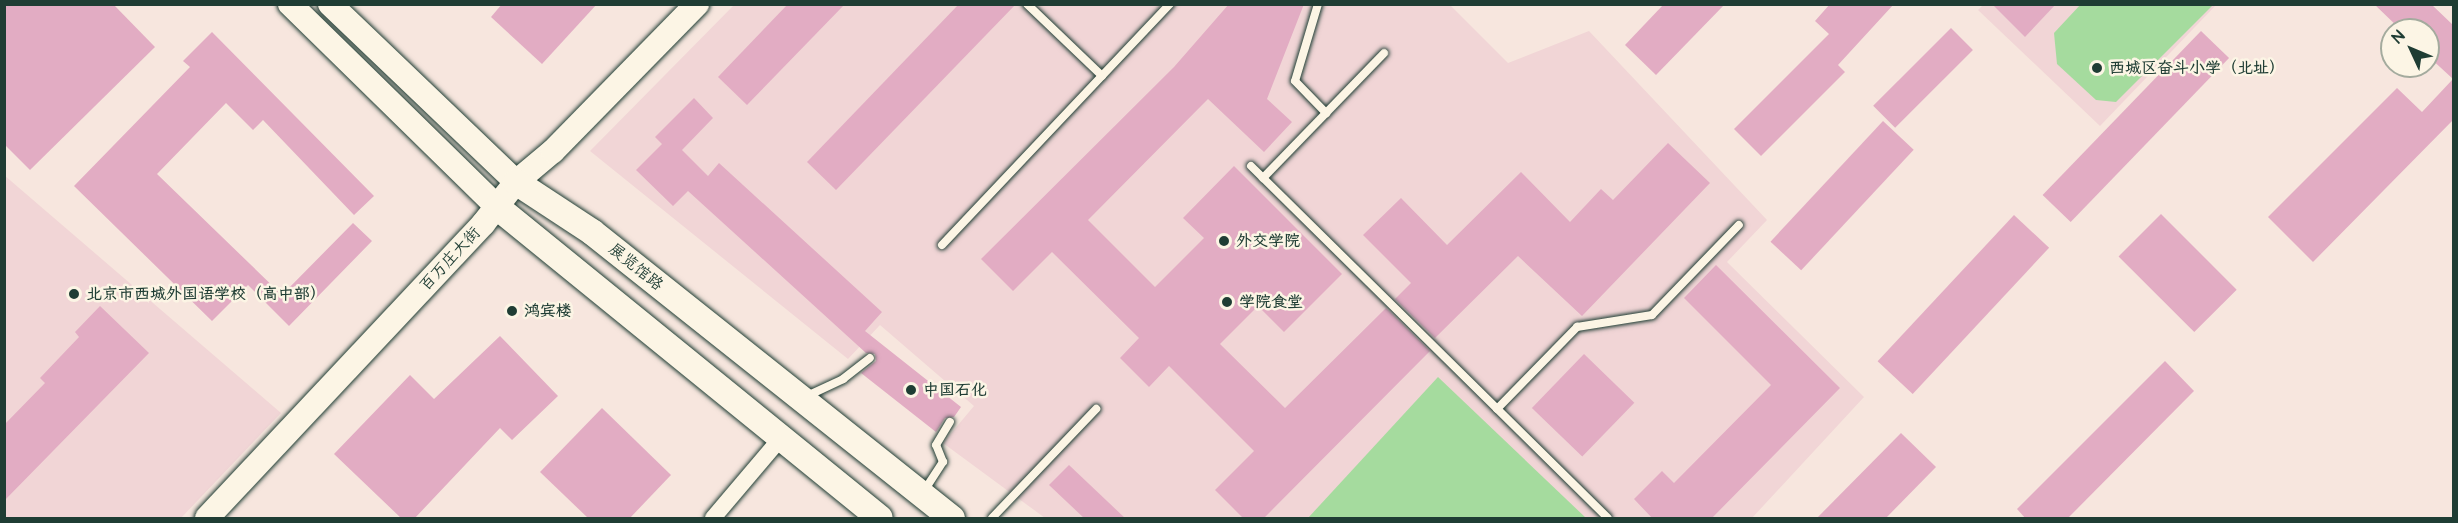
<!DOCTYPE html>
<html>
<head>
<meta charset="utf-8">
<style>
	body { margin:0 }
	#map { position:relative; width:2458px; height:523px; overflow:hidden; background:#f7e6de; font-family:"Architects Daughter","LXGW WenKai TC",sans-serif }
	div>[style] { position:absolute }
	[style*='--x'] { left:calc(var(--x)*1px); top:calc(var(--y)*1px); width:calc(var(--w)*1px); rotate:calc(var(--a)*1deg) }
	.built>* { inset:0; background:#f1d5d6 }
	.green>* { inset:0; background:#a5db9e }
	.building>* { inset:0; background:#e2acc3; transform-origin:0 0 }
	.roads { filter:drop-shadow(0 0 2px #1f3d34) drop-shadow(0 0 2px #1f3d34) }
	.service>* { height:8px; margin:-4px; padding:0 4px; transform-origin:4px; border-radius:4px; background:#fcf5e5 }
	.minor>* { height:16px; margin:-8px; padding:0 8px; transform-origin:8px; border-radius:8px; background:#fcf5e5 }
	.secondary>* { height:24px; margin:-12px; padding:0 12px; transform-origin:12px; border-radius:12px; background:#fcf5e5 }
	.primary>* { height:26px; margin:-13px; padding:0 13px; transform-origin:13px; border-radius:13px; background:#fcf5e5 }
	.dots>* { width:16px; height:16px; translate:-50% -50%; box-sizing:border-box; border:3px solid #fcf5e5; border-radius:50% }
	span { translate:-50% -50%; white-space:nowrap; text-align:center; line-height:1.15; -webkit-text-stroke:5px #fcf5e5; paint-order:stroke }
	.poi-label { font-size:16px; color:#1f3d34; font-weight:700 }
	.left { translate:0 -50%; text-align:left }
	.street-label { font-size:16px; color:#1f3d34 }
	.frame { position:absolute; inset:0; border:6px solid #1f3d34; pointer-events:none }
	.north { position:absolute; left:2380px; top:18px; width:60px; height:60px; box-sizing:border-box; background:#fcf5e5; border:2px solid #a4ab9e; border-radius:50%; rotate:314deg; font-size:16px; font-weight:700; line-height:24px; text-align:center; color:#1f3d34 }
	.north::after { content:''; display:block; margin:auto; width:21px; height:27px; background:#1f3d34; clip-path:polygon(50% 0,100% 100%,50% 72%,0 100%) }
</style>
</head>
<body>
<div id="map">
	<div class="built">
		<div style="clip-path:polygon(1984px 4px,2216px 5px,2100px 126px,1978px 10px)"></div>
		<div style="clip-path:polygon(734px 5px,1450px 5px,1508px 63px,1589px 31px,1767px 220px,1727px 262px,1864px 397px,1752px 518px,1045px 518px,943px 443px,974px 406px,880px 325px,848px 359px,590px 151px)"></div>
		<div style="clip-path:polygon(4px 175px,281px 413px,181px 518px,5px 518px)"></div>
	</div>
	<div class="green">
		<div style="clip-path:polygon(2081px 4px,2213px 4px,2213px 5px,2116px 102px,2096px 100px,2057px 64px,2054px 33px)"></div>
		<div style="clip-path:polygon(1438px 377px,1586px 518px,1308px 518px)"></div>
	</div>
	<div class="building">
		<div style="clip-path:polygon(4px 4px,113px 4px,155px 47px,30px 170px,4px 144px)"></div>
		<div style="clip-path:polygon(502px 4px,597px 4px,542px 64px,491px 17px)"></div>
		<div style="clip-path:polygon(788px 4px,845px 4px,747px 105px,718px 77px)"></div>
		<div style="clip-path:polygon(959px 4px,1016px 4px,836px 190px,807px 162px)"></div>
		<div style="clip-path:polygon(1229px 4px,1304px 4px,1267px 99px,1292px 122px,1264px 152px,1208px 99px,1088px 220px,1155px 287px,1204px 238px,1183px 218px,1234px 166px,1342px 274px,1284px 332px,1258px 306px,1220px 344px,1285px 408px,1386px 308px,1430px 351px,1263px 519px,1244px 519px,1215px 490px,1254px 451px,1169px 366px,1149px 387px,1120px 358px,1139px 338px,1052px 252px,1013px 291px,981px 259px,1174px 67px)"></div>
		<div style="clip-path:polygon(1664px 4px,1725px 4px,1656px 75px,1625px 45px)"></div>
		<div style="clip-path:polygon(1830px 4px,1894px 4px,1838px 65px,1845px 72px,1761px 156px,1734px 129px,1829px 34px,1815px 21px)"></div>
		<div style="clip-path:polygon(1992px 4px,2056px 4px,2025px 37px)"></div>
		<div style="clip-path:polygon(2374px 4px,2431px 4px,2454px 26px,2454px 119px,2313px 262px,2268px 217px,2397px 88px,2422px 112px,2453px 79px,2428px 56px,2428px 30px,2401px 30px)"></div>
		<div style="left:1951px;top:28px;width:31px;height:110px;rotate:45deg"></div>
		<div style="left:2201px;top:31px;width:39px;height:228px;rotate:44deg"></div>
		<div style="clip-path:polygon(212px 32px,374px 196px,354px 215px,263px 120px,253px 130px,226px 103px,157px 174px,282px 295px,353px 223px,372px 241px,289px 326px,248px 285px,212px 321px,74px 186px,190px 67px,183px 61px)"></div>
		<div style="clip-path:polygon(694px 98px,713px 118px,682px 150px,708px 176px,719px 163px,882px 312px,865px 331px,961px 407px,954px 417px,945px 418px,936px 432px,861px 373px,876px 361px,875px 354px,866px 353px,688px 191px,673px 206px,636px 170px,662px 144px,655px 137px)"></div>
		<div style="left:1883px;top:121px;width:42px;height:165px;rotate:43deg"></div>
		<div style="clip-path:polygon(1668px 143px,1710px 183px,1582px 316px,1518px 256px,1435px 338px,1395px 299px,1411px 283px,1363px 235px,1401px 198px,1447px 245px,1521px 172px,1570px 222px,1601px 189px,1613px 200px)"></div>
		<div style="left:2161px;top:214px;width:107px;height:60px;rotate:45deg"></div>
		<div style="left:2014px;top:215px;width:48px;height:200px;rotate:43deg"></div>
		<div style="clip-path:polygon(1716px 265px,1840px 388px,1711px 519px,1653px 519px,1634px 499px,1662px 471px,1674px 483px,1771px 385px,1684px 298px)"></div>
		<div style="clip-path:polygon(100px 306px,149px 353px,4px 501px,4px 425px,45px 383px,40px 378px,79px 337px,75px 332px)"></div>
		<div style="clip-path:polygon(500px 336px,558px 396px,512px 440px,500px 428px,414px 519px,402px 519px,334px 454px,410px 375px,434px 399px)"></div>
		<div style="left:1584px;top:354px;width:70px;height:75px;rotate:44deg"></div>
		<div style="clip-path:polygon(2165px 361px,2194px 391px,2067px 519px,2026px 519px,2017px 509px)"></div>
		<div style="clip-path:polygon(602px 408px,671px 475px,629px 519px,589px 519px,540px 472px)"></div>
		<div style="clip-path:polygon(1901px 433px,1936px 467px,1885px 519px,1816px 519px)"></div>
		<div style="clip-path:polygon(1069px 465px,1126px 519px,1085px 519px,1049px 485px)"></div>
	</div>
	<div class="roads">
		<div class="service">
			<div style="--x:1027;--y:4;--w:104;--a:43.8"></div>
			<div style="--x:1318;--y:4;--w:80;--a:106.6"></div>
			<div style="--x:1295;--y:81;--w:45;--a:45.9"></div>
			<div style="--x:1251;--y:166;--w:501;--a:44.6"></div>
			<div style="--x:1263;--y:178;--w:174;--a:-45.9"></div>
			<div style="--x:942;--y:245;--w:332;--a:-46.6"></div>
			<div style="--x:807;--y:396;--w:40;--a:-25"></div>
			<div style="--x:843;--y:379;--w:34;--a:-38"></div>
			<div style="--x:1497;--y:409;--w:115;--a:-45.7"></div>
			<div style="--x:1577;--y:327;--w:76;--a:-9.1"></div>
			<div style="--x:1652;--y:315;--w:125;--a:-46"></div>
			<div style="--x:924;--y:491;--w:35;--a:-57"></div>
			<div style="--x:943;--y:462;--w:18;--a:-112"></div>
			<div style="--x:936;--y:445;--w:27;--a:-59"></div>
			<div style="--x:992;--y:518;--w:151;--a:-46.3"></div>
		</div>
		<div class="minor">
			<div style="--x:713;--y:518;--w:104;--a:-49.7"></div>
		</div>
		<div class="secondary">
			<div style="--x:290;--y:4;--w:290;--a:44.4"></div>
			<div style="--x:330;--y:4;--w:257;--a:43.7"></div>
			<div style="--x:207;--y:518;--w:403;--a:-46.8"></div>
			<div style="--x:483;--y:224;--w:53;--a:-51.8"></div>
			<div style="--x:516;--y:182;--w:48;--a:-40"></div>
			<div style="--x:553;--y:151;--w:206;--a:-45.6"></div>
		</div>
		<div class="primary">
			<div style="--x:516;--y:182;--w:91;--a:33.3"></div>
			<div style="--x:592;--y:232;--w:460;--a:38.5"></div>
			<div style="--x:497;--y:207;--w:493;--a:39.1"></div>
		</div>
	</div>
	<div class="dots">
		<div style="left:2097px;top:68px;background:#1f3d34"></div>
		<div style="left:1224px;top:241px;background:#1f3d34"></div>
		<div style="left:74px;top:294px;background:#1f3d34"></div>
		<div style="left:1227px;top:302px;background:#1f3d34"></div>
		<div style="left:512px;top:311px;background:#1f3d34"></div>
		<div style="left:911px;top:390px;background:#1f3d34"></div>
	</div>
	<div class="poi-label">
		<span class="left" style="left:2109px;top:68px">西城区奋斗小学（北址）</span>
		<span class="left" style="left:1236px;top:241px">外交学院</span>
		<span class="left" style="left:86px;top:294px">北京市西城外国语学校（高中部）</span>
		<span class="left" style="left:1239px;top:302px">学院食堂</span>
		<span class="left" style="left:524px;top:311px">鸿宾楼</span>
		<span class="left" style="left:923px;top:390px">中国石化</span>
	</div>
	<div class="street-label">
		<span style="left:450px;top:259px;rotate:-47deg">百万庄大街</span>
		<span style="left:636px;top:267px;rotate:39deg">展览馆路</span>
	</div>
	<div class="frame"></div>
	<div class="north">N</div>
</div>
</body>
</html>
